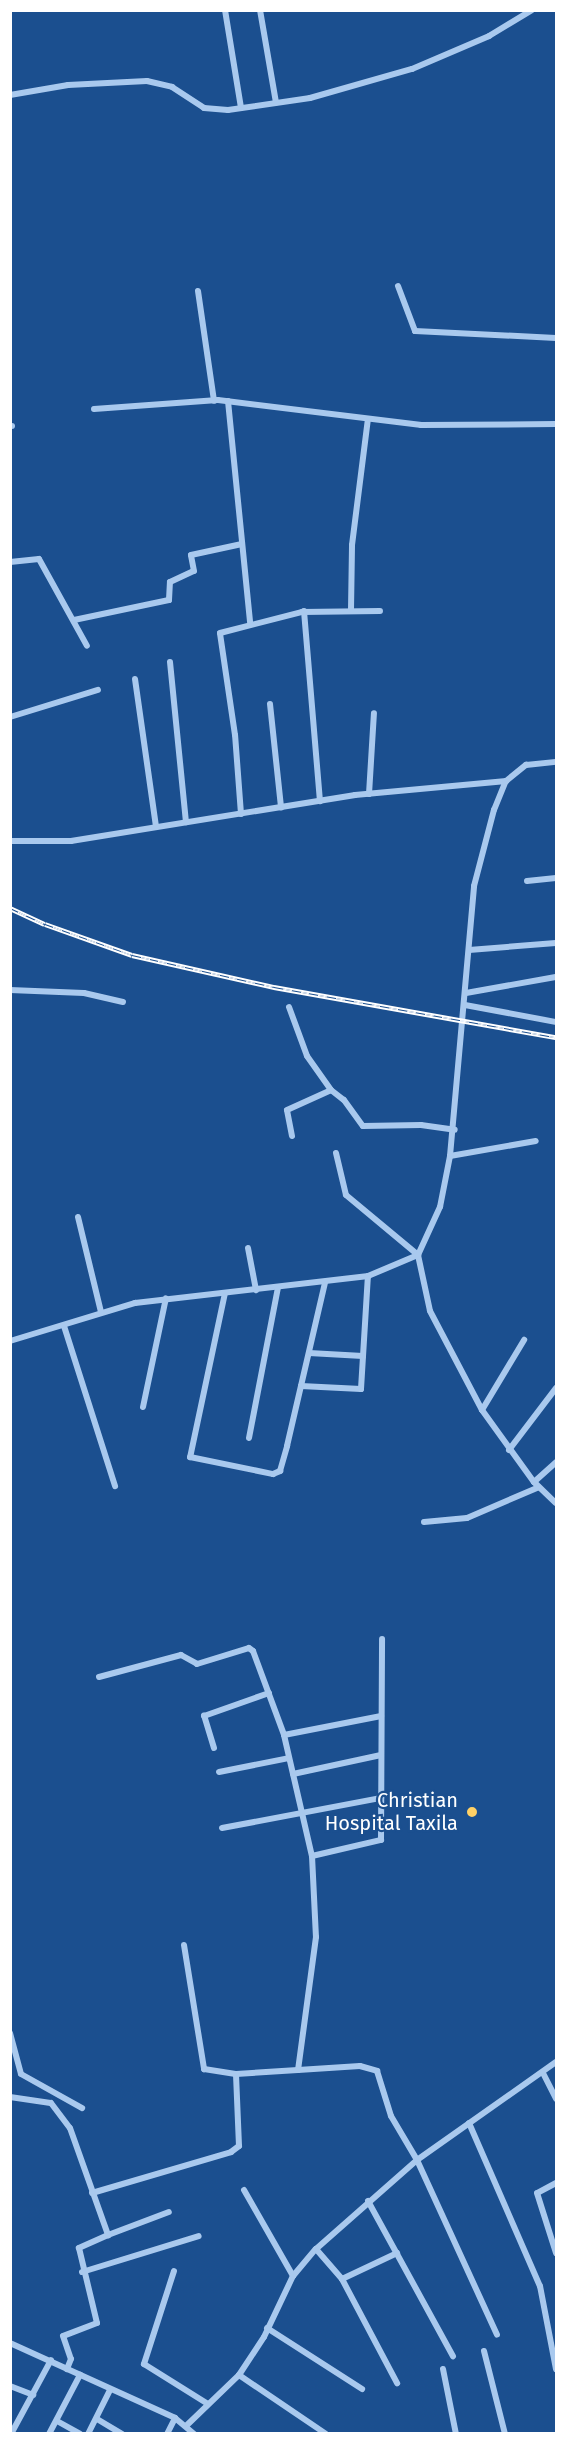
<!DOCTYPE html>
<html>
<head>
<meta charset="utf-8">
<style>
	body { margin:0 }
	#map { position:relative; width:567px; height:2444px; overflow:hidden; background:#1b4f8f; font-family:"Fira Sans",sans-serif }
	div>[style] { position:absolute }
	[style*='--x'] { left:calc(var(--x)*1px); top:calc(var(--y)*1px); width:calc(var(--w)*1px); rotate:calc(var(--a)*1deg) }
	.minor>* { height:6px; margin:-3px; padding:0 3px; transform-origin:3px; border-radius:3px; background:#a9c9ee }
	.rail>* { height:5px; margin-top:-2.5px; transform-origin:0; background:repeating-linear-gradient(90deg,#1b4f8f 0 9px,#fff 0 18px); box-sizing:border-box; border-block:2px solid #fff }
	.dots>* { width:16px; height:16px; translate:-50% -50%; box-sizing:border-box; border:3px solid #1b4f8f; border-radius:50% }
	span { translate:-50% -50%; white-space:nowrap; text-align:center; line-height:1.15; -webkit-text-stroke:4.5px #1b4f8f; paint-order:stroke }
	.poi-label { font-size:20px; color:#fff }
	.right { translate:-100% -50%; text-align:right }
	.frame { position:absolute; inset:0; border:12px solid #fff; pointer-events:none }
</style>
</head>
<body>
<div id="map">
	<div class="minor">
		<div style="--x:225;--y:10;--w:99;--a:80.7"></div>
		<div style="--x:260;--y:10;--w:94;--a:80.2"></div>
		<div style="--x:10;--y:95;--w:59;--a:-9.8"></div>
		<div style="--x:68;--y:85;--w:79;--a:-2.9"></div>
		<div style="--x:147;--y:81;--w:26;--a:13"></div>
		<div style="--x:172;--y:87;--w:38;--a:33"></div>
		<div style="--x:204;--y:108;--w:24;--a:5"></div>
		<div style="--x:228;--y:110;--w:83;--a:-8.3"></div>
		<div style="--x:310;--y:98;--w:106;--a:-15.9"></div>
		<div style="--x:412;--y:69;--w:84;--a:-23.2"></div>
		<div style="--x:489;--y:36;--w:50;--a:-31.2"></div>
		<div style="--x:398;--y:286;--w:48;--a:69.3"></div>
		<div style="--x:415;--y:331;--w:141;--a:2.8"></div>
		<div style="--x:198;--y:291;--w:111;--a:81.7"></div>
		<div style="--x:228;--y:401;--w:223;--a:84.3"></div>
		<div style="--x:94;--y:409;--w:124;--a:-4.2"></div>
		<div style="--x:218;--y:400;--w:205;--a:7"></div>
		<div style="--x:421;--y:425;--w:135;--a:-0.4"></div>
		<div style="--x:10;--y:426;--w:2;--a:0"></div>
		<div style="--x:10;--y:562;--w:29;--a:-6"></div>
		<div style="--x:39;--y:559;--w:99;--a:61.1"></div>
		<div style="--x:351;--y:610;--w:65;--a:-89.1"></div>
		<div style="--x:352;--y:545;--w:127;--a:-82.8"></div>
		<div style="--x:304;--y:611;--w:191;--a:85.2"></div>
		<div style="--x:74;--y:620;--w:97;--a:-11.9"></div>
		<div style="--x:169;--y:600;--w:18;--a:-87"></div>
		<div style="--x:170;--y:582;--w:26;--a:-25"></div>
		<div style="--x:194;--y:571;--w:16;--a:-101"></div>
		<div style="--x:191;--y:555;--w:52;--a:-12.2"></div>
		<div style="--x:170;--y:662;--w:161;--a:84.3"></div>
		<div style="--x:135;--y:679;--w:149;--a:81.9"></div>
		<div style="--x:270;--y:704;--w:104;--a:83.9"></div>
		<div style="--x:10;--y:717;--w:92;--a:-17.1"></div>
		<div style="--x:369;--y:794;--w:81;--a:-86.5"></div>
		<div style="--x:241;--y:814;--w:79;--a:-94.3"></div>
		<div style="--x:235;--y:735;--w:103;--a:-98.4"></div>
		<div style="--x:220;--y:633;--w:85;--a:-14.4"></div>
		<div style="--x:302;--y:612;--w:78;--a:-0.7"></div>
		<div style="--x:10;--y:841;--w:61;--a:0"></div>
		<div style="--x:71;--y:841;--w:288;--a:-9.2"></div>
		<div style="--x:355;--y:795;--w:152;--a:-5.3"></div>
		<div style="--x:506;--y:781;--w:26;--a:-39"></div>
		<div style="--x:526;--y:765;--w:30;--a:-6"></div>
		<div style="--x:527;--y:881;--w:29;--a:-6"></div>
		<div style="--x:469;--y:950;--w:87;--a:-4.6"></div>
		<div style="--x:10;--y:990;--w:74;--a:2.3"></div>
		<div style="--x:84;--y:993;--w:40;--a:13"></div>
		<div style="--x:466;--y:993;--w:91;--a:-10.1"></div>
		<div style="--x:465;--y:1005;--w:93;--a:10.6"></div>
		<div style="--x:289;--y:1007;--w:52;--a:69.8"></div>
		<div style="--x:307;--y:1056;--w:42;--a:54.8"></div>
		<div style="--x:331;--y:1090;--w:16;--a:38"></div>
		<div style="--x:344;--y:1100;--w:32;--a:54"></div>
		<div style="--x:363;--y:1126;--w:58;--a:-1"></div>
		<div style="--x:421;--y:1125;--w:34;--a:8"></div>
		<div style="--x:292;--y:1136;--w:26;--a:-101"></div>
		<div style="--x:287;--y:1110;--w:48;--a:-24.4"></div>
		<div style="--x:336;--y:1153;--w:43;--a:76.6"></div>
		<div style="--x:346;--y:1195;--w:94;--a:39.8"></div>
		<div style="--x:418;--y:1255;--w:57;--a:77.9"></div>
		<div style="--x:430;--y:1311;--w:112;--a:62.3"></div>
		<div style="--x:482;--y:1410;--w:89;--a:54.2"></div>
		<div style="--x:534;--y:1482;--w:30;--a:44"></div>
		<div style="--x:450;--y:1156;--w:87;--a:-9.9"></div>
		<div style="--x:78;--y:1217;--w:98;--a:76.4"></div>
		<div style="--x:248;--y:1248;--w:43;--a:79.2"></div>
		<div style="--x:225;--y:1293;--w:168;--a:102"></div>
		<div style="--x:190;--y:1457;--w:85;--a:11.6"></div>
		<div style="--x:273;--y:1474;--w:8;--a:-23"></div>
		<div style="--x:280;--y:1471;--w:26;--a:-74"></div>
		<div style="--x:287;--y:1446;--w:167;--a:-76.9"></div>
		<div style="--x:64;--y:1326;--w:168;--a:72.3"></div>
		<div style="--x:10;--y:1341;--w:131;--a:-16.9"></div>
		<div style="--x:135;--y:1303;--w:235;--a:-6.6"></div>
		<div style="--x:368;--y:1276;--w:54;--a:-22.8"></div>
		<div style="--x:418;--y:1255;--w:53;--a:-65.4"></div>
		<div style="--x:440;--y:1207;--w:52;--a:-78.9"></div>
		<div style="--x:450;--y:1156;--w:271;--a:-84.9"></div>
		<div style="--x:474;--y:886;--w:79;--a:-75.3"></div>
		<div style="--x:494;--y:810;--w:31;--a:-68"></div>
		<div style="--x:309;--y:1353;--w:54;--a:3.2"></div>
		<div style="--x:301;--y:1386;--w:60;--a:2.9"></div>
		<div style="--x:361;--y:1389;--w:113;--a:-86.5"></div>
		<div style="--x:143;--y:1407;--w:111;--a:-78.1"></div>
		<div style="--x:482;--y:1410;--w:82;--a:-59"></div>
		<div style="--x:249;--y:1438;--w:153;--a:-79.1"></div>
		<div style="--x:509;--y:1450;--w:78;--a:-52.8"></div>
		<div style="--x:534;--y:1482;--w:30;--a:-42"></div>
		<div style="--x:424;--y:1522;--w:43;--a:-5.3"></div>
		<div style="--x:467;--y:1518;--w:78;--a:-23.3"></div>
		<div style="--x:99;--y:1677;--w:85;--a:-15"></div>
		<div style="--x:181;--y:1655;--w:18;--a:29"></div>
		<div style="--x:197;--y:1664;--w:54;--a:-17.1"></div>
		<div style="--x:249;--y:1648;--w:5;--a:37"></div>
		<div style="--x:253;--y:1651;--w:90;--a:69.7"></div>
		<div style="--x:284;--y:1735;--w:124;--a:77"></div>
		<div style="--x:312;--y:1856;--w:81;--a:87.2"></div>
		<div style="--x:316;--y:1937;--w:134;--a:97.7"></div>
		<div style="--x:298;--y:2070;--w:62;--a:-3.7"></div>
		<div style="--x:360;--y:2066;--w:18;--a:16"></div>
		<div style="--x:377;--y:2071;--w:47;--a:72.7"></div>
		<div style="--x:391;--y:2116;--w:51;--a:59.4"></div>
		<div style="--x:417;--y:2160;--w:192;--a:65.4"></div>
		<div style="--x:284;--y:1735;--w:99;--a:-11.1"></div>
		<div style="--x:214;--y:1748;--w:34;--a:-107"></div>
		<div style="--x:204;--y:1716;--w:69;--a:-19.5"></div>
		<div style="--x:219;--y:1772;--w:71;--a:-11.3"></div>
		<div style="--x:293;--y:1774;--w:90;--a:-12.2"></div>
		<div style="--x:222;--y:1828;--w:162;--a:-10.7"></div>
		<div style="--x:312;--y:1856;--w:71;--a:-13.1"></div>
		<div style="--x:381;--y:1840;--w:201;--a:-89.7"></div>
		<div style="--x:184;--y:1945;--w:126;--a:80.8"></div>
		<div style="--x:204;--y:2069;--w:32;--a:9"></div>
		<div style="--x:236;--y:2074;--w:62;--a:-3.7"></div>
		<div style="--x:10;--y:2033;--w:42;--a:75"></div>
		<div style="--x:21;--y:2074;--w:70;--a:29.1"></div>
		<div style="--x:543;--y:2073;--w:29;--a:63"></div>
		<div style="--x:10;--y:2097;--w:41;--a:8.3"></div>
		<div style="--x:51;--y:2103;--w:31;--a:53"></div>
		<div style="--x:70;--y:2128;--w:114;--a:70.4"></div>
		<div style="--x:108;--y:2235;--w:32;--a:156"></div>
		<div style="--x:79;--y:2248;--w:77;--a:76.5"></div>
		<div style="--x:97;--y:2323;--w:36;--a:159"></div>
		<div style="--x:63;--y:2336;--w:24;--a:71"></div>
		<div style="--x:71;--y:2359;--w:11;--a:112"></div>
		<div style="--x:469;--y:2123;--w:178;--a:66.5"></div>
		<div style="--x:540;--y:2286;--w:85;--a:79.1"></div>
		<div style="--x:556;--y:2183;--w:21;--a:152"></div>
		<div style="--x:537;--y:2193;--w:63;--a:72.4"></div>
		<div style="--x:244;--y:2190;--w:99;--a:60.3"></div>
		<div style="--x:92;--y:2193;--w:145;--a:-16.4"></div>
		<div style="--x:231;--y:2152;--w:10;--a:-37"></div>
		<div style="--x:239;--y:2146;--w:72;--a:-92.4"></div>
		<div style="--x:368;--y:2201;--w:177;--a:61.3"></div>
		<div style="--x:108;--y:2235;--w:65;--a:-20.7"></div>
		<div style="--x:316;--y:2249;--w:40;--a:49"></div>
		<div style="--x:342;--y:2279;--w:118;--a:62.1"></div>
		<div style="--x:174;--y:2271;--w:98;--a:107.9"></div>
		<div style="--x:144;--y:2364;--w:75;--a:32"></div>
		<div style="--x:82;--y:2272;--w:122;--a:-17.1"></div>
		<div style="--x:342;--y:2279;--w:61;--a:-25.3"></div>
		<div style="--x:267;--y:2328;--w:113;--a:32.7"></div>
		<div style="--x:10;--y:2343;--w:181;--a:24.4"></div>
		<div style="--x:175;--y:2418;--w:25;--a:40"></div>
		<div style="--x:484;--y:2351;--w:86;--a:75.8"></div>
		<div style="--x:443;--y:2369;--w:66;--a:78.7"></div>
		<div style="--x:239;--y:2375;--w:105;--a:34.1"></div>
		<div style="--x:10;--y:2386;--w:25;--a:21"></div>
		<div style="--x:97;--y:2419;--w:29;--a:31"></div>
		<div style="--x:57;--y:2421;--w:26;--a:29"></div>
		<div style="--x:186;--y:2426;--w:74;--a:-43.9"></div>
		<div style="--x:239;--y:2375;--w:45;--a:-56.7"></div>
		<div style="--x:264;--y:2337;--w:68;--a:-64.6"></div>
		<div style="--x:293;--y:2276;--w:35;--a:-50"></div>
		<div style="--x:316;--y:2249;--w:135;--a:-41.4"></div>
		<div style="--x:417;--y:2160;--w:170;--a:-35.2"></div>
		<div style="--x:11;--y:2434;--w:84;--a:-61.6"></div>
		<div style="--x:49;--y:2434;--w:67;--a:-62.3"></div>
		<div style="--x:88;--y:2434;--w:49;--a:-63.4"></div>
		<div style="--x:167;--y:2434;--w:18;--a:-63"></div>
	</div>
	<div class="rail">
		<div style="--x:10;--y:908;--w:38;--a:25"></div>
		<div style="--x:45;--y:924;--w:92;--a:19.6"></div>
		<div style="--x:132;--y:955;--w:146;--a:12.7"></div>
		<div style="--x:274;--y:987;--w:286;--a:10.1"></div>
	</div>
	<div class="dots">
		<div style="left:472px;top:1812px;background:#ffd166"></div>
	</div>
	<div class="poi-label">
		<span class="right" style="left:458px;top:1812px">Christian<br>Hospital Taxila</span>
	</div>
	<div class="frame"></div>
</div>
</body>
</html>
